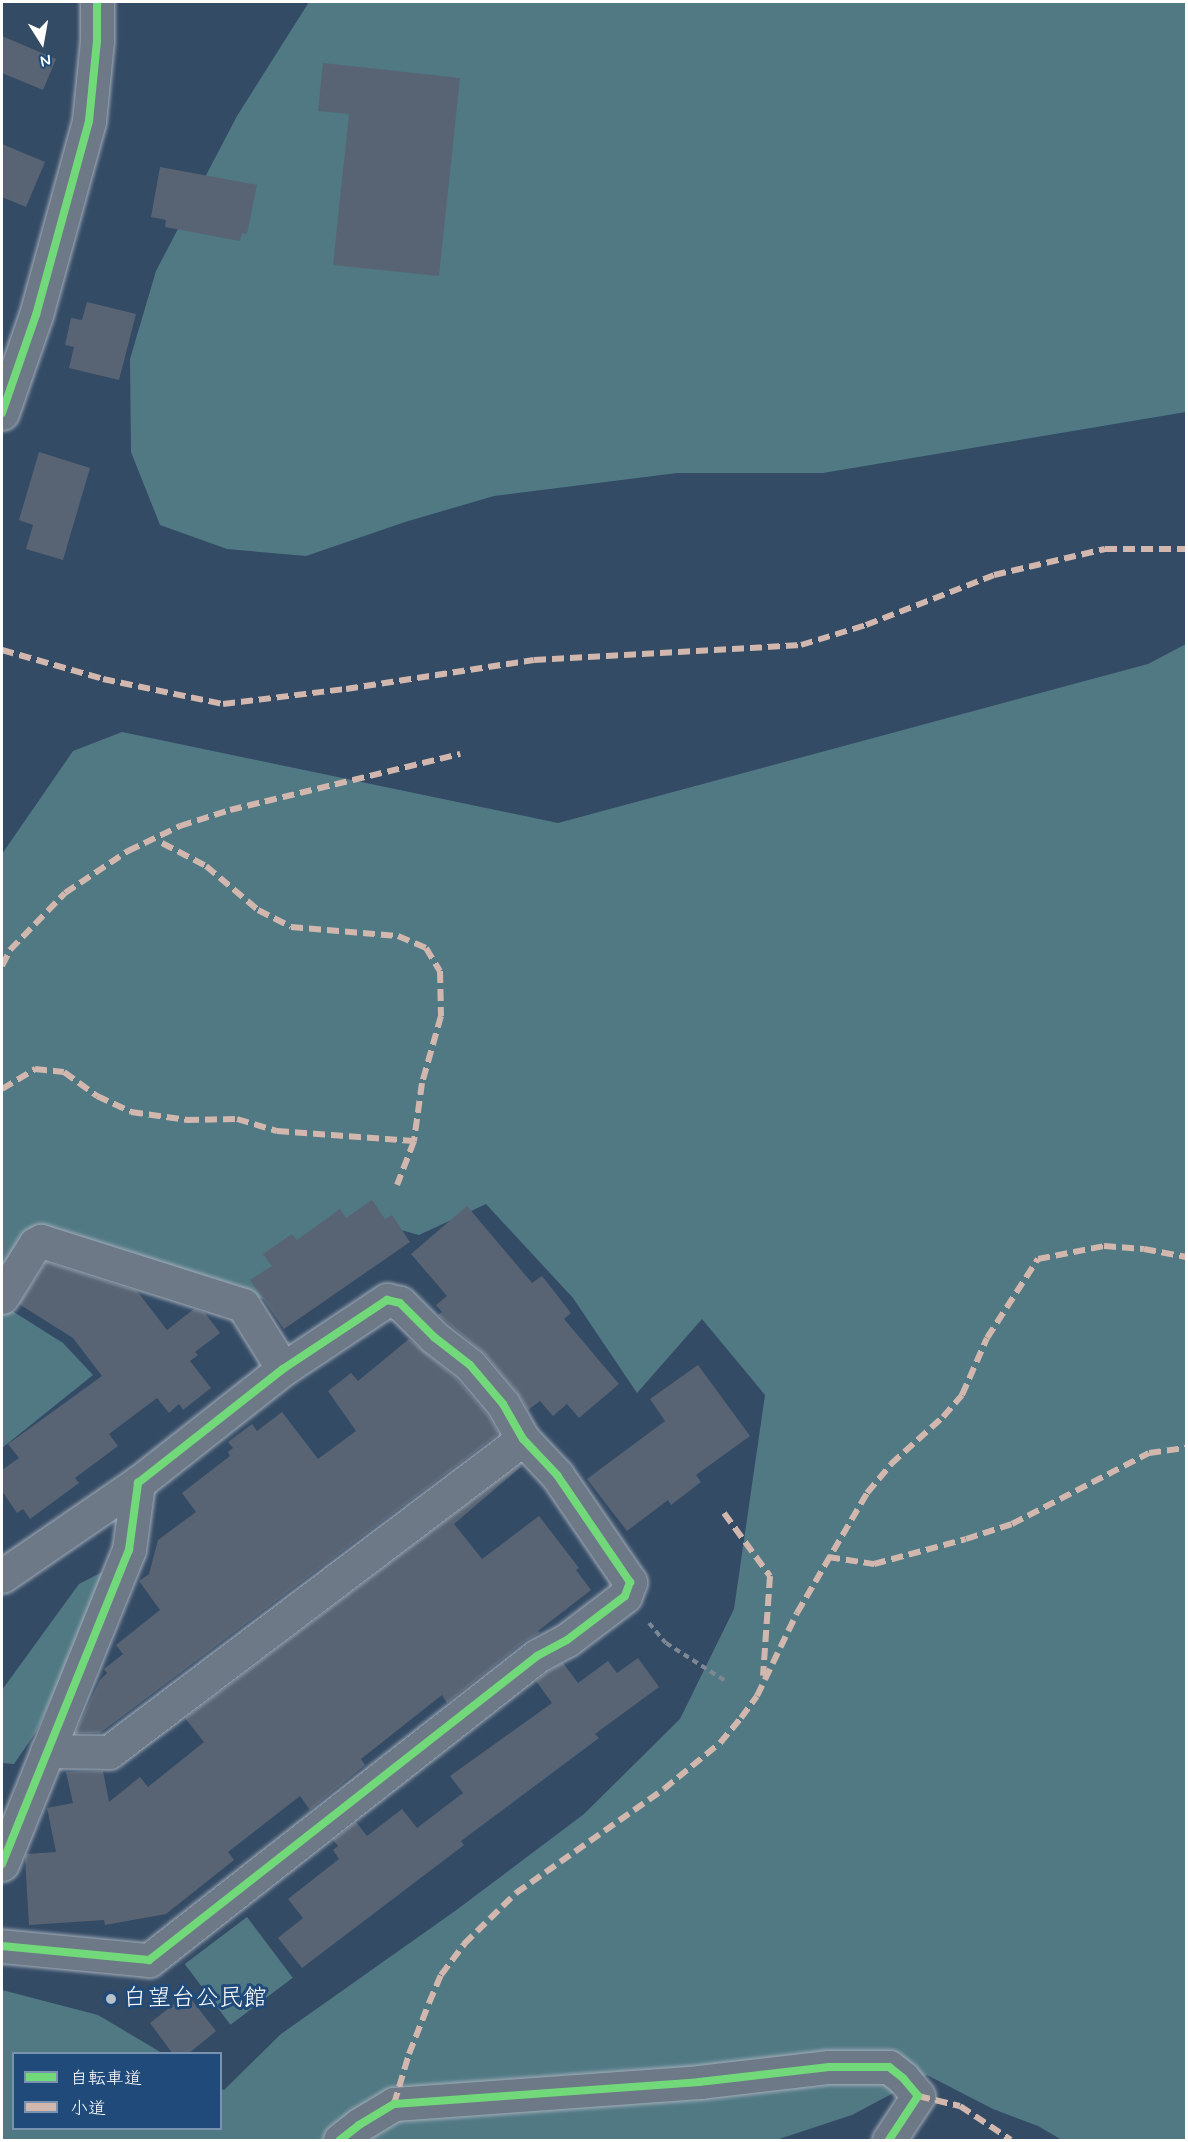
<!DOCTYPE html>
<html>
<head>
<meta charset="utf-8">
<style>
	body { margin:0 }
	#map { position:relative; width:1188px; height:2142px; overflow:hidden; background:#344b65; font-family:Mynerve,"Klee One",sans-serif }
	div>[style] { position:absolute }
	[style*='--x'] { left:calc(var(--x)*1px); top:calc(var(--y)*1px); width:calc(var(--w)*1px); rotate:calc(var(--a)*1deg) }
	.green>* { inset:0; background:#507984; transform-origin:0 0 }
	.building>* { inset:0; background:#586474 }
	.path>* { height:4px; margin-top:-2px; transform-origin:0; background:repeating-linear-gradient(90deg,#7e8895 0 6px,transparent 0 10.5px) }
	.roads { filter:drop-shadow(0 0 2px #a4aeba) drop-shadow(0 0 2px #a4aeba) }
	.minor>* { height:33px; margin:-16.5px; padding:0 16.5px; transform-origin:16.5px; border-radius:16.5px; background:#6d7986 }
	.quiet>* { height:6px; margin-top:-3px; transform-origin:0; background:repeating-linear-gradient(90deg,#d1b7ad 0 12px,transparent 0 18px) }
	.cycleway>* { height:8px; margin:-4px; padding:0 4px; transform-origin:4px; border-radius:4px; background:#71d979 }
	.dots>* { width:16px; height:16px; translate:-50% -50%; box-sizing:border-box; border:3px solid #1f4a7a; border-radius:50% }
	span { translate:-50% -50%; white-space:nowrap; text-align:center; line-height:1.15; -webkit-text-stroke:6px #1f4a7a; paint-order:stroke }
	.poi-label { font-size:24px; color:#fff }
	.left { translate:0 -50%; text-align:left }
	.frame { position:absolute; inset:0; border:3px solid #fff; pointer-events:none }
	.legend { position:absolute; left:12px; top:2052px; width:210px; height:78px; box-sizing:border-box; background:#1f4a7a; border:2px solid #7992af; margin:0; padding:8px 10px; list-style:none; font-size:18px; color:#fff }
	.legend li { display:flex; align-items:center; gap:12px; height:30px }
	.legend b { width:30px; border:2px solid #7992af }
	.north { position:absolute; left:12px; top:12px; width:60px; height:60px; -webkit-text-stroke:4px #1f4a7a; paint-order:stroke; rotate:169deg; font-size:16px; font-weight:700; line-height:24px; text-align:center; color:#fff }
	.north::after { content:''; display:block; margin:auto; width:21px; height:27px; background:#fff; clip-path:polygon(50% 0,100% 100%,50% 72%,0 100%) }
</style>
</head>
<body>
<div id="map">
	<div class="green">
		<div style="clip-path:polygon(309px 2px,1186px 2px,1186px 412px,823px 473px,677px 473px,494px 496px,405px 522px,306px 556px,227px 549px,160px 525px,131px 452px,130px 359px,156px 271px,237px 116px)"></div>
		<div style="clip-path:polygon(1186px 644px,1186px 2140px,1062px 2140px,1038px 2126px,993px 2109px,927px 2075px,852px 2115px,776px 2140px,2px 2140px,2px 1990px,98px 2015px,162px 2053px,14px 2054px,14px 2128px,220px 2128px,221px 2089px,224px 2090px,281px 2034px,455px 1911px,584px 1814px,680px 1719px,734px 1609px,765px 1395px,702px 1319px,637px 1393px,573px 1298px,486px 1204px,419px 1235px,361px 1219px,281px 1305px,43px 1226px,2px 1273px,2px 854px,73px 751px,122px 732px,558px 823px,1148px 664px)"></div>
		<div style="clip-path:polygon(6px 1307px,63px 1343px,93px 1375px,2px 1448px,2px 1315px)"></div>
		<div style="clip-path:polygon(112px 1567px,36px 1732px,14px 1764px,2px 1763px,2px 1690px,79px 1584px)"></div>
		<div style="left:247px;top:1917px;width:76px;height:78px;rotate:53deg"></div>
	</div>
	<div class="building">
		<div style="clip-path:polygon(2px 36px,56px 59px,43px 90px,2px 73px)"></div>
		<div style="clip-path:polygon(323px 63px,460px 78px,439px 276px,333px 265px,349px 114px,318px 111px)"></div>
		<div style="clip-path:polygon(2px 144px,45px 162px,26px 207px,2px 197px)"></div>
		<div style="clip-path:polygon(160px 167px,257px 185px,247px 234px,242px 233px,240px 241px,165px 227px,166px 220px,151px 217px)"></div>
		<div style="clip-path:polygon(87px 302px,136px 314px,119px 380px,69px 368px,74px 347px,65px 345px,71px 318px,82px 320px)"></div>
		<div style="clip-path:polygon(39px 452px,90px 468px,63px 560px,26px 549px,33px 525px,19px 520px)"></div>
		<div style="clip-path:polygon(372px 1200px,385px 1219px,392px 1215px,410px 1242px,284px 1329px,250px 1280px,272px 1266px,263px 1254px,292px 1234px,297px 1240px,340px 1209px,346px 1218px)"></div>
		<div style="clip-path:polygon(467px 1206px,532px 1283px,542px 1276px,571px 1313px,564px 1319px,619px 1384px,579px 1418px,567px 1404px,553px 1416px,540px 1401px,528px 1410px,517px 1392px,484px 1353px,438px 1315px,442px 1312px,436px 1305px,447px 1296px,411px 1254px)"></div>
		<div style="clip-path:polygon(46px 1262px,137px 1291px,167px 1330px,194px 1309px,205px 1313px,220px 1333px,195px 1352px,198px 1355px,190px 1361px,211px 1388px,183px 1410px,179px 1404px,169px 1413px,157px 1398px,109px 1434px,118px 1446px,75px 1478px,79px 1483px,30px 1519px,23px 1509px,17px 1513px,2px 1491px,2px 1470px,19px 1458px,8px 1444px,102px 1376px,73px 1338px,19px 1304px)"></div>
		<div style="clip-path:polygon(409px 1339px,457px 1379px,488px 1415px,498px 1432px,496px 1436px,100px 1733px,75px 1733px,100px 1680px,107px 1673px,104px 1669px,123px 1654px,116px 1645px,160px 1610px,139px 1581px,149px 1574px,158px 1540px,196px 1512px,182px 1493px,230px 1456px,228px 1452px,233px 1448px,228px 1442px,252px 1424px,257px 1431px,282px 1412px,318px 1459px,356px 1431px,328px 1391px,351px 1373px,358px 1381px)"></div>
		<div style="clip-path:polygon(698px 1365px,750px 1436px,696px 1475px,701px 1482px,671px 1505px,668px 1500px,627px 1531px,587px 1479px,665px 1421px,650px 1399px)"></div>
		<div style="clip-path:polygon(519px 1465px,521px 1467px,454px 1524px,482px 1559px,539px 1516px,579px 1568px,576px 1570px,591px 1590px,538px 1631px,540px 1633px,525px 1641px,447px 1703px,442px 1695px,361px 1759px,365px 1765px,310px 1810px,300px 1796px,228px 1852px,234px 1860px,166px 1914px,105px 1925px,104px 1920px,29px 1925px,25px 1857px,26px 1854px,56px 1852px,47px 1808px,73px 1803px,66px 1772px,103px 1771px,109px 1802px,140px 1777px,148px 1787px,204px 1742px,185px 1718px)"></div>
		<div style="clip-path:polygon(638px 1658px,659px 1687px,595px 1734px,599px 1738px,461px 1841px,464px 1845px,302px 1968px,278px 1938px,303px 1918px,288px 1899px,339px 1859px,333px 1850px,338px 1846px,333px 1840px,356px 1822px,367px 1836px,402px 1809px,417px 1828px,463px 1793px,450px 1776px,552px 1703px,536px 1681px,547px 1672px,563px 1663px,578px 1683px,608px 1661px,617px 1673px)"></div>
		<div style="clip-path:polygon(187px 1994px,216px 2031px,188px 2054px,173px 2054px,150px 2023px)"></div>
	</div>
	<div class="path">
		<div style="--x:649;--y:1623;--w:26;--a:50"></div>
		<div style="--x:666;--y:1643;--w:72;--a:32.6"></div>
	</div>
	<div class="roads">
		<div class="minor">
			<div style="--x:2;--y:413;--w:104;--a:-70.9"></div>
			<div style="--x:36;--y:315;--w:201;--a:-74.7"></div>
			<div style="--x:89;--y:121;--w:80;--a:-84.3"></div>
			<div style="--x:97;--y:41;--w:39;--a:-90"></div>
			<div style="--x:2;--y:1297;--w:62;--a:-58.1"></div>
			<div style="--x:35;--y:1244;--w:7;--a:-27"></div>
			<div style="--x:41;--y:1241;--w:212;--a:17.6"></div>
			<div style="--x:243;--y:1305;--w:75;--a:58"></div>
			<div style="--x:2;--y:1576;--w:165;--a:-34.4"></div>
			<div style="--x:47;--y:1751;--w:62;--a:0.9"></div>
			<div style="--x:109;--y:1752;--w:519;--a:-37.09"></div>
			<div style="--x:2;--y:1864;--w:339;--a:-68"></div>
			<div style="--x:129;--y:1550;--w:68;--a:-82.3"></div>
			<div style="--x:138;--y:1483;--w:184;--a:-38.2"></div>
			<div style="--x:283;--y:1369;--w:125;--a:-33.6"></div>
			<div style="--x:387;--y:1300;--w:13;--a:13"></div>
			<div style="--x:400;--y:1303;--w:48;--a:45"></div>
			<div style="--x:434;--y:1337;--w:46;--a:37.9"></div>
			<div style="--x:470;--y:1365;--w:51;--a:49.8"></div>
			<div style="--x:503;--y:1404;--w:40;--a:60.3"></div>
			<div style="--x:523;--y:1439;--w:50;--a:46.6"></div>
			<div style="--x:557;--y:1475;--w:130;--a:55.7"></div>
			<div style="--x:630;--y:1582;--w:15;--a:110"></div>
			<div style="--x:625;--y:1596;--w:73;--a:142.8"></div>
			<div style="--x:567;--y:1640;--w:34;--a:152"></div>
			<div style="--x:537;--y:1656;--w:493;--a:141.9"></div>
			<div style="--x:149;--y:1960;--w:148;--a:-174.6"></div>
			<div style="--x:340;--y:2140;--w:24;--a:-38"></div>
			<div style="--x:359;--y:2125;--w:41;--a:-31"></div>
			<div style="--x:394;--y:2104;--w:306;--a:-4.1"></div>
			<div style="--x:699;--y:2082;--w:131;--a:-6.6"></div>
			<div style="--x:829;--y:2067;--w:60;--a:0"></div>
			<div style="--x:889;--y:2067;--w:18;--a:38"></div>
			<div style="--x:903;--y:2078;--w:23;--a:50"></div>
			<div style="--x:918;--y:2096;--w:53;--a:123.4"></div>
		</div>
	</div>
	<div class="quiet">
		<div style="--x:2;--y:650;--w:105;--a:16"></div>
		<div style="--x:103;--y:679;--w:123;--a:11.8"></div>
		<div style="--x:223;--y:704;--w:124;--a:-7"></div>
		<div style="--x:346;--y:689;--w:190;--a:-8.8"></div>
		<div style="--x:534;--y:660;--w:267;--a:-3.2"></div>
		<div style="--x:801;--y:645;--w:68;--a:-17.1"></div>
		<div style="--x:866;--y:625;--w:137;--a:-21.3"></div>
		<div style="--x:994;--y:575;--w:114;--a:-13.2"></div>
		<div style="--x:1105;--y:549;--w:81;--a:0"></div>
		<div style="--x:162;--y:843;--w:50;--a:27.6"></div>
		<div style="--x:206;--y:866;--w:68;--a:40.2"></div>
		<div style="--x:258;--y:910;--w:37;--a:27"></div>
		<div style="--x:291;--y:927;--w:107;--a:4.8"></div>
		<div style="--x:398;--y:936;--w:30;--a:23"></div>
		<div style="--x:426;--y:948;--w:27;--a:59"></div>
		<div style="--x:440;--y:971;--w:45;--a:88.7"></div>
		<div style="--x:441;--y:1016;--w:70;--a:105.8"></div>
		<div style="--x:422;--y:1083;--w:59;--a:97.9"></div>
		<div style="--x:414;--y:1141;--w:47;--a:111.1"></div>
		<div style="--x:2;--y:966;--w:18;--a:-63"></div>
		<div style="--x:10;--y:950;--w:79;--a:-46"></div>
		<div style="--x:65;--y:893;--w:76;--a:-33.7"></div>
		<div style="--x:128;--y:851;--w:58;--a:-25.7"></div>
		<div style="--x:180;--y:826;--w:52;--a:-17.7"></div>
		<div style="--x:230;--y:810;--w:237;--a:-13.7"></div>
		<div style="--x:2;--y:1089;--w:39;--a:-31"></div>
		<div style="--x:35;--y:1069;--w:29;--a:6"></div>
		<div style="--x:64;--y:1072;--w:41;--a:36"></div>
		<div style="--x:97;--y:1096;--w:38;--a:25"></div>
		<div style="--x:131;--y:1112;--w:57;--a:8.1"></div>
		<div style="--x:187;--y:1120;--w:50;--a:-1.1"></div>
		<div style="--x:237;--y:1119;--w:42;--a:16.7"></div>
		<div style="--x:277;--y:1131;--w:137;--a:4.2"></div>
		<div style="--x:724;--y:1513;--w:78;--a:53.9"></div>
		<div style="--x:770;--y:1576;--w:100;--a:94"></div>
		<div style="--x:828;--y:1557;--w:47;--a:8.7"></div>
		<div style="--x:874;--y:1564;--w:95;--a:-15.2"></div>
		<div style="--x:966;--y:1539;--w:48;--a:-18.1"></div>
		<div style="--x:1012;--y:1524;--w:154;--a:-27.4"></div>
		<div style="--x:1149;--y:1453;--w:37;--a:-8"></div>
		<div style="--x:918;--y:2096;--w:43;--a:13.4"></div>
		<div style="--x:960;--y:2106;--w:61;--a:33.7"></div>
		<div style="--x:394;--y:2104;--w:52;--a:-73.3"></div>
		<div style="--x:409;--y:2054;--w:55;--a:-68.6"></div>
		<div style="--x:429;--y:2003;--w:30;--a:-67"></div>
		<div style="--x:441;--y:1975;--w:39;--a:-53"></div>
		<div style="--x:464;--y:1944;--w:73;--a:-44.4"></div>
		<div style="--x:516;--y:1893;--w:181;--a:-35.1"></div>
		<div style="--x:664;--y:1789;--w:72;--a:-39.4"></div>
		<div style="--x:720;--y:1743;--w:33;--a:-50"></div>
		<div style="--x:741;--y:1718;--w:27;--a:-54"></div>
		<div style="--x:757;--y:1696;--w:92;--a:-64.3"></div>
		<div style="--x:797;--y:1613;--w:139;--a:-59.7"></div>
		<div style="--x:867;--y:1493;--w:38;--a:-50"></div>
		<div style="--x:891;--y:1464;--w:70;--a:-42.1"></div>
		<div style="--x:943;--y:1417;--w:29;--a:-49"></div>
		<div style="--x:962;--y:1395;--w:62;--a:-66.3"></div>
		<div style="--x:987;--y:1338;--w:94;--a:-57.2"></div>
		<div style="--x:1038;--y:1259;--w:67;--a:-11.1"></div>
		<div style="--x:1104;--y:1246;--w:40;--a:4.3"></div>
		<div style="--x:1144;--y:1249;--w:43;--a:10.8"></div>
	</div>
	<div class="cycleway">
		<div style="--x:2;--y:413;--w:104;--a:-70.9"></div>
		<div style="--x:36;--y:315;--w:201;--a:-74.7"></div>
		<div style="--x:89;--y:121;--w:80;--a:-84.3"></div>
		<div style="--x:97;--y:41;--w:39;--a:-90"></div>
		<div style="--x:2;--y:1864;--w:339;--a:-68"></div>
		<div style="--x:129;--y:1550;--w:68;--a:-82.3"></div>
		<div style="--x:138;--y:1483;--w:184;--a:-38.2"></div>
		<div style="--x:283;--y:1369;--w:125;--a:-33.6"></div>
		<div style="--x:387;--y:1300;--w:13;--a:13"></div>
		<div style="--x:400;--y:1303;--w:48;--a:45"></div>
		<div style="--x:434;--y:1337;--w:46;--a:37.9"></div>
		<div style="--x:470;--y:1365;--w:51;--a:49.8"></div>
		<div style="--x:503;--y:1404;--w:40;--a:60.3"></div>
		<div style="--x:523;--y:1439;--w:50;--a:46.6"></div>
		<div style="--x:557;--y:1475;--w:130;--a:55.7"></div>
		<div style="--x:630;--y:1582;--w:15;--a:110"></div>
		<div style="--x:625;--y:1596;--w:73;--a:142.8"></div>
		<div style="--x:567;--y:1640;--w:34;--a:152"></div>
		<div style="--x:537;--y:1656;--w:493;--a:141.9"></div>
		<div style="--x:149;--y:1960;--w:148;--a:-174.6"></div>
		<div style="--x:340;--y:2140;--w:24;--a:-38"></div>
		<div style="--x:359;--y:2125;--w:41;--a:-31"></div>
		<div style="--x:394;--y:2104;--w:306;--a:-4.1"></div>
		<div style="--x:699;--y:2082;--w:131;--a:-6.6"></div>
		<div style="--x:829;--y:2067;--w:60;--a:0"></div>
		<div style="--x:889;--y:2067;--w:18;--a:38"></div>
		<div style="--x:903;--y:2078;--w:23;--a:50"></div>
		<div style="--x:918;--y:2096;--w:53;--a:123.4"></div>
	</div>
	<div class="dots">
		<div style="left:111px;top:1999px;background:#b8c0c9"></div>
	</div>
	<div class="poi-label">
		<span class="left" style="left:123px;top:1999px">白望台公民館</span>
	</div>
	<div class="frame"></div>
	<ul class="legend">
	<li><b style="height:8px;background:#71d979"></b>自転車道</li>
	<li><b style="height:8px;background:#d1b7ad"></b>小道</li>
	</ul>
	<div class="north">N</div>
</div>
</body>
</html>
